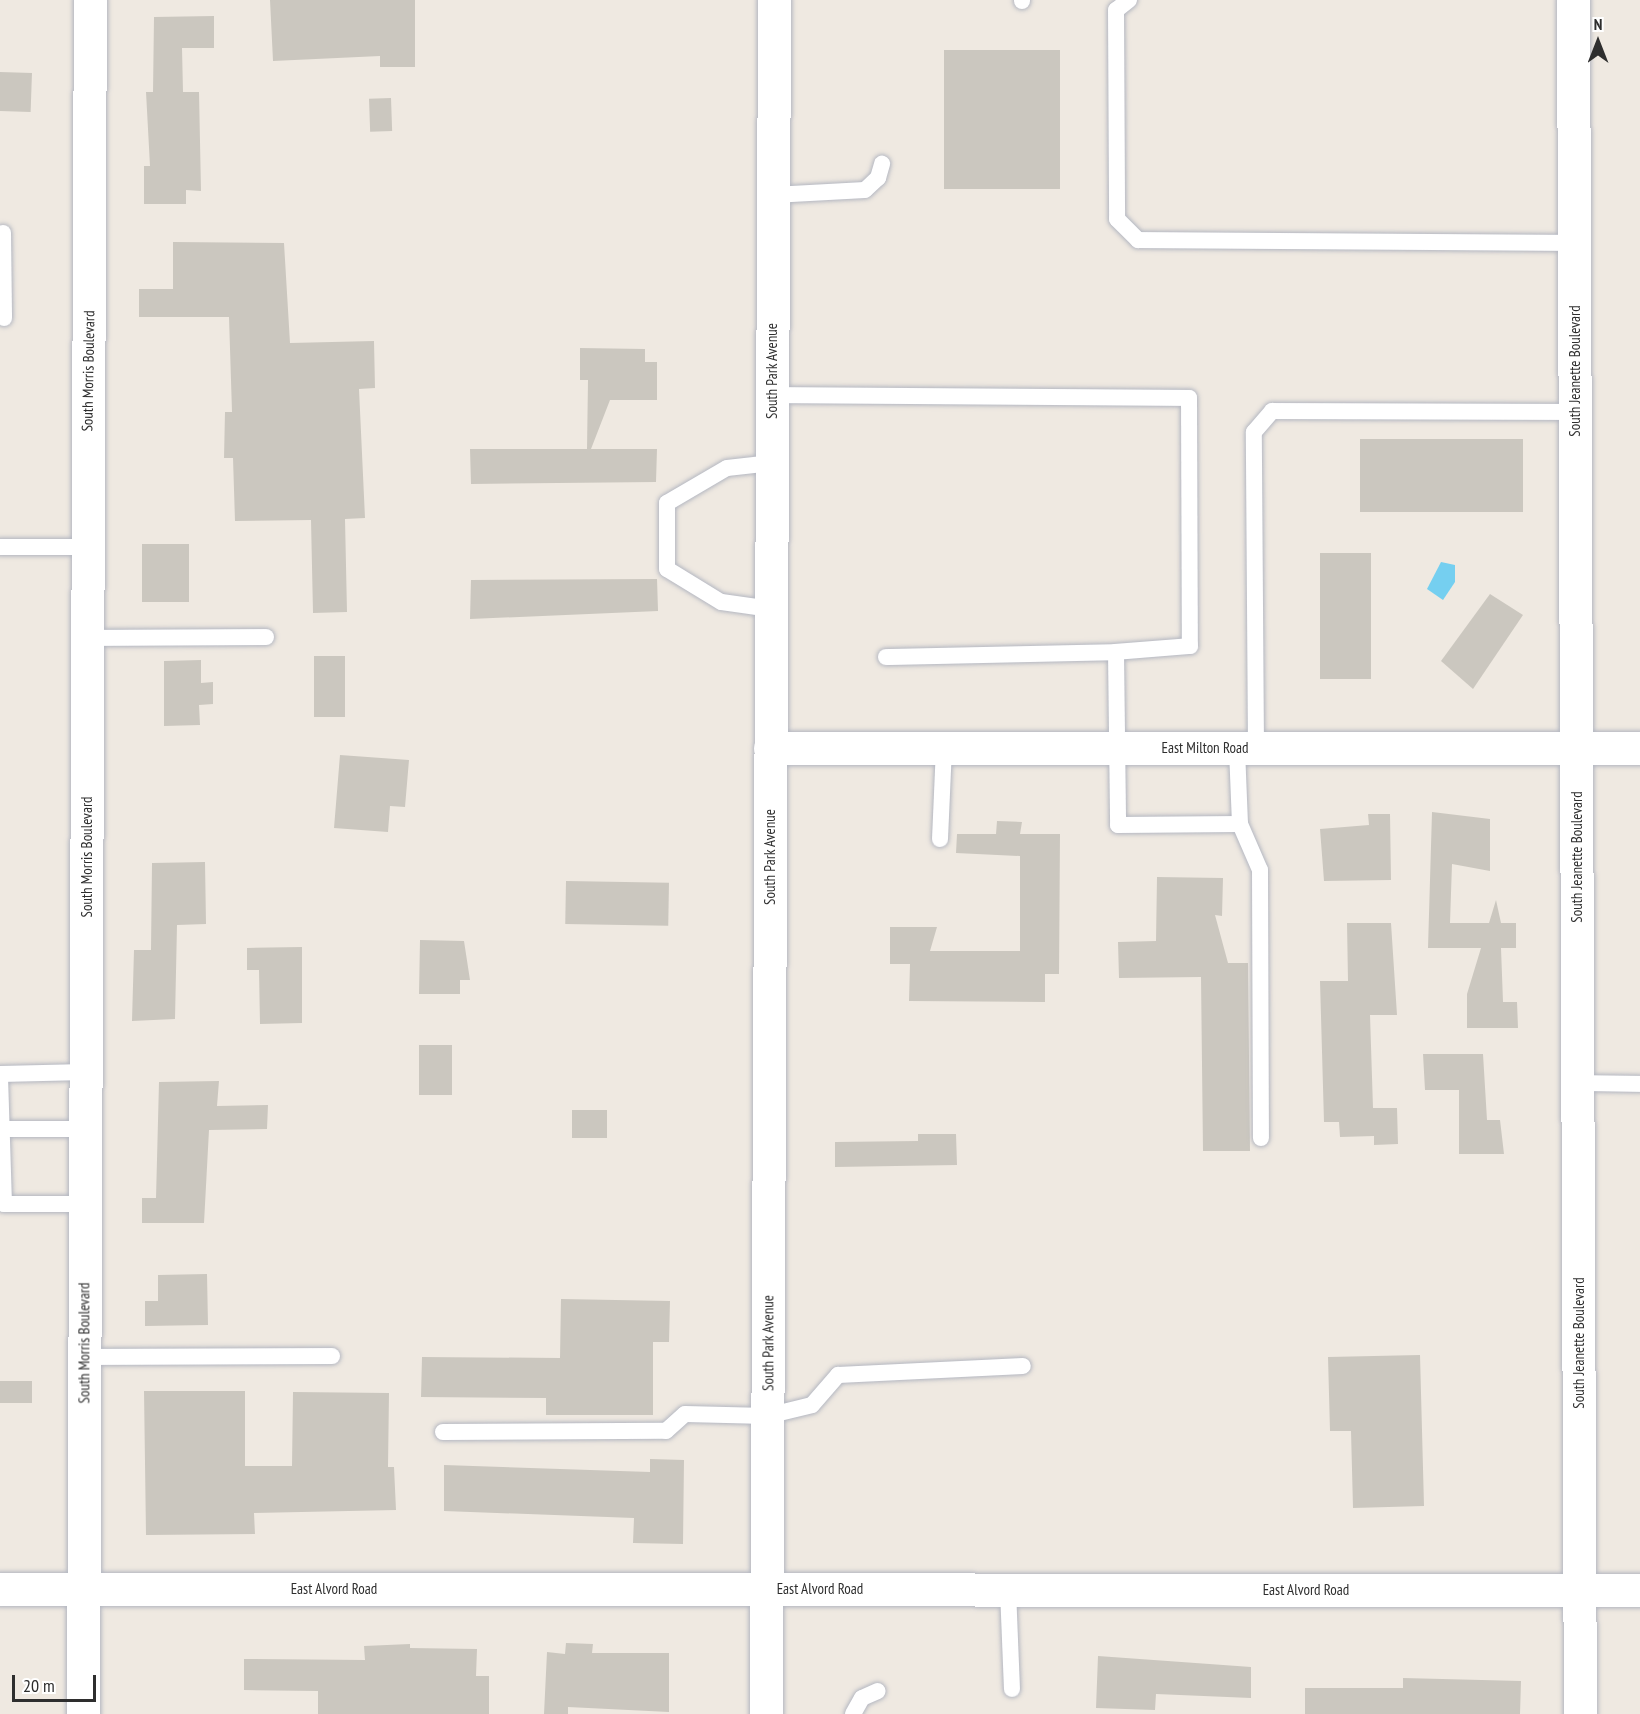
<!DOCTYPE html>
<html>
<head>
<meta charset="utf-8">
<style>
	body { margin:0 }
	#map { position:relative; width:1640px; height:1714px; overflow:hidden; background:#efe9e1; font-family:"PT Sans Narrow",sans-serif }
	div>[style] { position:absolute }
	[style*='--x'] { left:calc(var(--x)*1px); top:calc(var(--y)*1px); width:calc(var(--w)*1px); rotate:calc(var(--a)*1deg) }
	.water>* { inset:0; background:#75cff0 }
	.building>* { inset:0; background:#cbc7bf; transform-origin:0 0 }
	.roads { filter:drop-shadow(0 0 2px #b4b7c1) drop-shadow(0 0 2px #b4b7c1) }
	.lane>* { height:16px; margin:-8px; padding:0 8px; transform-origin:8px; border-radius:8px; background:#fff }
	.street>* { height:33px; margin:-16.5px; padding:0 16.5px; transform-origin:16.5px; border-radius:16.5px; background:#fff }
	.secondary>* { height:33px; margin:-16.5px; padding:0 16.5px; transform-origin:16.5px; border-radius:16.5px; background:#fff }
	span { translate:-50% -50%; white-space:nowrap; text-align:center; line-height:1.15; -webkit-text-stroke:4.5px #fff; paint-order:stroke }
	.street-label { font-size:15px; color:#2e2e2e }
	.north { position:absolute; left:1568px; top:12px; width:60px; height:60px; -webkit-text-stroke:4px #fff; paint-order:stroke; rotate:0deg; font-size:16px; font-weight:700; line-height:24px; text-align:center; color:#2e2e2e }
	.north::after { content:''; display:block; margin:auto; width:21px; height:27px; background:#2e2e2e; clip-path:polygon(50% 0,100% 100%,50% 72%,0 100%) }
	.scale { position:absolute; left:12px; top:1675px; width:84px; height:27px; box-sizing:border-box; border:3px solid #2e2e2e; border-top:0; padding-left:8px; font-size:18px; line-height:21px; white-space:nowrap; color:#2e2e2e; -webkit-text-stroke:4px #fff; paint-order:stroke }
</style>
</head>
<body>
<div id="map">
	<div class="water">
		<div style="clip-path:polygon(1441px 562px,1455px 565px,1455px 582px,1443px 600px,1427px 589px)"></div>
	</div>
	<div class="building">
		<div style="clip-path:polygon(270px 0,415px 0,415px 67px,380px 67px,380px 56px,273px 61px)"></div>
		<div style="clip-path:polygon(214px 16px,214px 48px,182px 48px,183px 92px,199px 92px,201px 191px,186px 190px,186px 204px,144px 204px,144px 166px,150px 166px,146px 92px,153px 92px,154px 17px)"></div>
		<div style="left:944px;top:50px;width:116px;height:139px"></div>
		<div style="left:0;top:72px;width:32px;height:39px;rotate:2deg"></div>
		<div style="left:391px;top:98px;width:33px;height:22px;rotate:88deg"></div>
		<div style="clip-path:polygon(173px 242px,284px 243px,290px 343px,374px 341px,375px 388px,359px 389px,365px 518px,345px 519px,347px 612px,313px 613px,311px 520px,235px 521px,233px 458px,224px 458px,225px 412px,232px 412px,229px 317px,139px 317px,139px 289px,173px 289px)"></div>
		<div style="clip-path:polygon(580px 348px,645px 349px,645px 362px,657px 362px,657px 400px,610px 400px,591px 449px,657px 449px,656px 482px,471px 484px,470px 449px,587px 449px,588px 380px,580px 380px)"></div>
		<div style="left:1523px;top:439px;width:73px;height:163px;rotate:90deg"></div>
		<div style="left:142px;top:544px;width:47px;height:58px"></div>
		<div style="left:1371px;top:553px;width:126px;height:51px;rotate:90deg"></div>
		<div style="clip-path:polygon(657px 579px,658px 611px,470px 619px,471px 580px)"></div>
		<div style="clip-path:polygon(1490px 594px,1523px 615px,1473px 689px,1441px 661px)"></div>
		<div style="left:314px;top:656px;width:31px;height:61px"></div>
		<div style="clip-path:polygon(201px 660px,201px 683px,213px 682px,213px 704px,199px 705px,200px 725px,164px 726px,164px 661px)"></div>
		<div style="clip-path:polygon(340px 755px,409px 760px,405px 807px,390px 806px,388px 832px,334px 828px)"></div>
		<div style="clip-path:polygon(1432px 812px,1490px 819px,1490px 871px,1452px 864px,1450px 923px,1489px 923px,1496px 900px,1501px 923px,1516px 923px,1516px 948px,1501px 948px,1503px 1002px,1517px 1002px,1518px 1028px,1467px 1028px,1467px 994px,1481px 948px,1428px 948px)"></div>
		<div style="clip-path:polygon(1368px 814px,1390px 814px,1391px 880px,1324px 881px,1320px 829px,1369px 825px)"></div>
		<div style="clip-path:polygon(997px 821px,1022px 822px,1020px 834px,1060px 834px,1059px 974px,1045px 974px,1045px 1002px,909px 1001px,910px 964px,890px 964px,890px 927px,937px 927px,930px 951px,1020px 951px,1020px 856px,956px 853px,957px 834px,996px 834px)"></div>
		<div style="clip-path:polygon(205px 862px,206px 924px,177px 925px,175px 1019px,132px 1021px,134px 950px,151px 950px,152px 863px)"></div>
		<div style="clip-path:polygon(1157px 877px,1223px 878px,1222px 916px,1215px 915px,1228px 963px,1248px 963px,1250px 1151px,1203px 1151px,1201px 977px,1119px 978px,1118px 942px,1156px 941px)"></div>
		<div style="left:566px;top:881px;width:103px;height:43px;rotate:1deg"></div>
		<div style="clip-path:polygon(1347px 923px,1391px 923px,1397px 1015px,1370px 1015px,1373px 1108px,1397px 1108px,1398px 1144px,1374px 1145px,1374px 1136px,1340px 1137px,1339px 1122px,1324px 1122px,1320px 981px,1348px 981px)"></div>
		<div style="clip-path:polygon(420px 940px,464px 941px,470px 980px,460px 980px,460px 994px,419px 994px)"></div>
		<div style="clip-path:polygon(302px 947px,302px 1023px,260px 1024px,259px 970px,247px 970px,247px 948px)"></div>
		<div style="left:419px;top:1045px;width:33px;height:50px"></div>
		<div style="clip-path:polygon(1423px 1054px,1483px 1054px,1487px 1120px,1500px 1120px,1504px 1154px,1459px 1154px,1459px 1090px,1425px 1090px)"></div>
		<div style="clip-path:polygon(219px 1081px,217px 1106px,268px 1105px,267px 1129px,209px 1130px,204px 1223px,142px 1223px,142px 1198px,156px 1198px,159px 1082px)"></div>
		<div style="left:572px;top:1110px;width:35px;height:28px"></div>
		<div style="clip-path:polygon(918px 1134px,956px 1134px,957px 1165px,835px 1167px,835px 1142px,918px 1141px)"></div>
		<div style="clip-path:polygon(207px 1274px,208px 1325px,145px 1326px,145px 1301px,158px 1301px,158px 1275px)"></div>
		<div style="clip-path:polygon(561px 1299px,670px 1301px,669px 1342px,653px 1342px,653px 1415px,546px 1415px,546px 1398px,421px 1397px,422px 1357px,560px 1358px)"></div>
		<div style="clip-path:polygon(1420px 1355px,1424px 1506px,1353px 1508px,1351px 1431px,1330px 1431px,1328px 1357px)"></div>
		<div style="left:0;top:1381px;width:32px;height:22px"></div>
		<div style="clip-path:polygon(144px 1391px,245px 1391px,245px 1466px,292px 1466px,293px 1392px,389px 1393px,388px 1467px,394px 1467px,396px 1510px,254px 1513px,255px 1534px,146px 1535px)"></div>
		<div style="clip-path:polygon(650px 1459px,684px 1460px,683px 1544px,633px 1543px,634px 1518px,444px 1511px,444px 1465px,650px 1472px)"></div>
		<div style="clip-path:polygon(566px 1643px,593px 1644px,592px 1653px,669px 1653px,669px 1712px,568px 1707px,568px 1714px,544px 1714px,547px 1652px,565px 1654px)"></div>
		<div style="clip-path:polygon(410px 1644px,410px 1648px,477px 1649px,476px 1676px,489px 1676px,489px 1714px,318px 1714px,318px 1691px,244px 1690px,244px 1659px,365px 1660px,364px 1646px)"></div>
		<div style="clip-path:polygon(1098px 1656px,1251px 1667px,1251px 1698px,1156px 1694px,1155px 1710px,1096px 1708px)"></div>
		<div style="clip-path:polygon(1403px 1678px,1521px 1681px,1520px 1714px,1305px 1714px,1305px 1688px,1403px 1688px)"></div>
	</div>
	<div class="roads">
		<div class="lane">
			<div style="--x:1022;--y:0;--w:1;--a:90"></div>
			<div style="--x:1129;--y:0;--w:16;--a:142"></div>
			<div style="--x:1116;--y:10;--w:209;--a:89.7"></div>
			<div style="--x:1117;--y:219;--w:30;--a:45"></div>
			<div style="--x:1138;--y:240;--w:436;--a:0.4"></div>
			<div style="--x:773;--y:195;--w:92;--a:-3.1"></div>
			<div style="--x:865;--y:190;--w:18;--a:-43"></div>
			<div style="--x:878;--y:178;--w:15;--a:-74"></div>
			<div style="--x:3;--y:233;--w:85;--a:89.3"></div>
			<div style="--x:772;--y:395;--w:417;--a:0.4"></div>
			<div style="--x:1189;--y:398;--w:248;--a:89.8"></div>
			<div style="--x:1190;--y:646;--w:74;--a:175.4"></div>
			<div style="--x:1116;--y:652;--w:173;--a:89.3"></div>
			<div style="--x:1118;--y:825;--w:122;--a:-0.5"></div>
			<div style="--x:1240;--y:824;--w:76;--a:-92.3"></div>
			<div style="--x:0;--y:547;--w:86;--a:0"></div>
			<div style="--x:771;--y:609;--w:50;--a:-172"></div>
			<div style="--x:721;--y:602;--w:63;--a:-148.6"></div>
			<div style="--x:667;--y:569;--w:66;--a:-90"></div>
			<div style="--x:667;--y:503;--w:69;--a:-30.3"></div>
			<div style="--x:727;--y:468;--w:45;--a:-6.3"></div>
			<div style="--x:87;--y:638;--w:179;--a:-0.3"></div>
			<div style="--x:886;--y:657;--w:230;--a:-1.2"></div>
			<div style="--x:1256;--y:748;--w:316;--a:-90.4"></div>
			<div style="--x:1254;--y:432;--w:28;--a:-49"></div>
			<div style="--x:1272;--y:411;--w:303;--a:0.2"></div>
			<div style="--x:1240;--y:824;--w:50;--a:66.5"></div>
			<div style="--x:1260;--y:870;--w:268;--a:89.8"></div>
			<div style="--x:940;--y:839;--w:91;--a:-87.5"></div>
			<div style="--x:1578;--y:1083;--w:62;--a:0.9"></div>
			<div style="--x:1;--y:1129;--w:84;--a:0"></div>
			<div style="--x:85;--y:1204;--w:81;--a:180"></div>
			<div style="--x:4;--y:1204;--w:130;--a:-91.8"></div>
			<div style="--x:0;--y:1074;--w:86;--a:-1.3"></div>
			<div style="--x:84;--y:1357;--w:248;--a:-0.2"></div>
			<div style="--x:443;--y:1432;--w:223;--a:-0.3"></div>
			<div style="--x:666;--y:1431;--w:25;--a:-42"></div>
			<div style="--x:685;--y:1414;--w:82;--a:1.4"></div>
			<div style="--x:767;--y:1416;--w:46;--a:-13.7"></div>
			<div style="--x:812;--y:1405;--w:40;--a:-49"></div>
			<div style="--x:838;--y:1375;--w:185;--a:-2.8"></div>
			<div style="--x:1008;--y:1590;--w:99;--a:87.7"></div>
			<div style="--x:853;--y:1714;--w:18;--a:-61"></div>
			<div style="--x:862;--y:1698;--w:17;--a:-24"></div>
		</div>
		<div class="street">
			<div style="--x:1573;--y:0;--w:1714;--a:89.77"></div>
			<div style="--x:770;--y:748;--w:870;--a:0"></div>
			<div style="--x:0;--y:1589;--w:1640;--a:0.03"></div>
			<div style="--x:83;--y:1714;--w:1714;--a:-89.77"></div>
		</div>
		<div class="secondary">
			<div style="--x:766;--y:1714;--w:1714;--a:-89.73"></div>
		</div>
	</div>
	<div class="street-label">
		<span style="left:88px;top:371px;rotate:-89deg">South Morris Boulevard</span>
		<span style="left:772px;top:371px;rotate:-90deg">South Park Avenue</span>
		<span style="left:1575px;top:371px;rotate:-90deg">South Jeanette Boulevard</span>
		<span style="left:1205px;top:748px">East Milton Road</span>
		<span style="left:87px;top:857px;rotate:-90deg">South Morris Boulevard</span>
		<span style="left:770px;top:857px;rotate:-90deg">South Park Avenue</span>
		<span style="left:1577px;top:857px;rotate:-90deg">South Jeanette Boulevard</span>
		<span style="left:84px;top:1343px;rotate:-90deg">South Morris Boulevard</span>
		<span style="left:768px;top:1343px;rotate:-90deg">South Park Avenue</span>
		<span style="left:1579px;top:1343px;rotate:-90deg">South Jeanette Boulevard</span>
		<span style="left:334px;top:1589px">East Alvord Road</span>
		<span style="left:820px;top:1589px">East Alvord Road</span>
		<span style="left:1306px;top:1590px">East Alvord Road</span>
	</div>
	<div class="north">N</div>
	<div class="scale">20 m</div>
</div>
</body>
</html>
